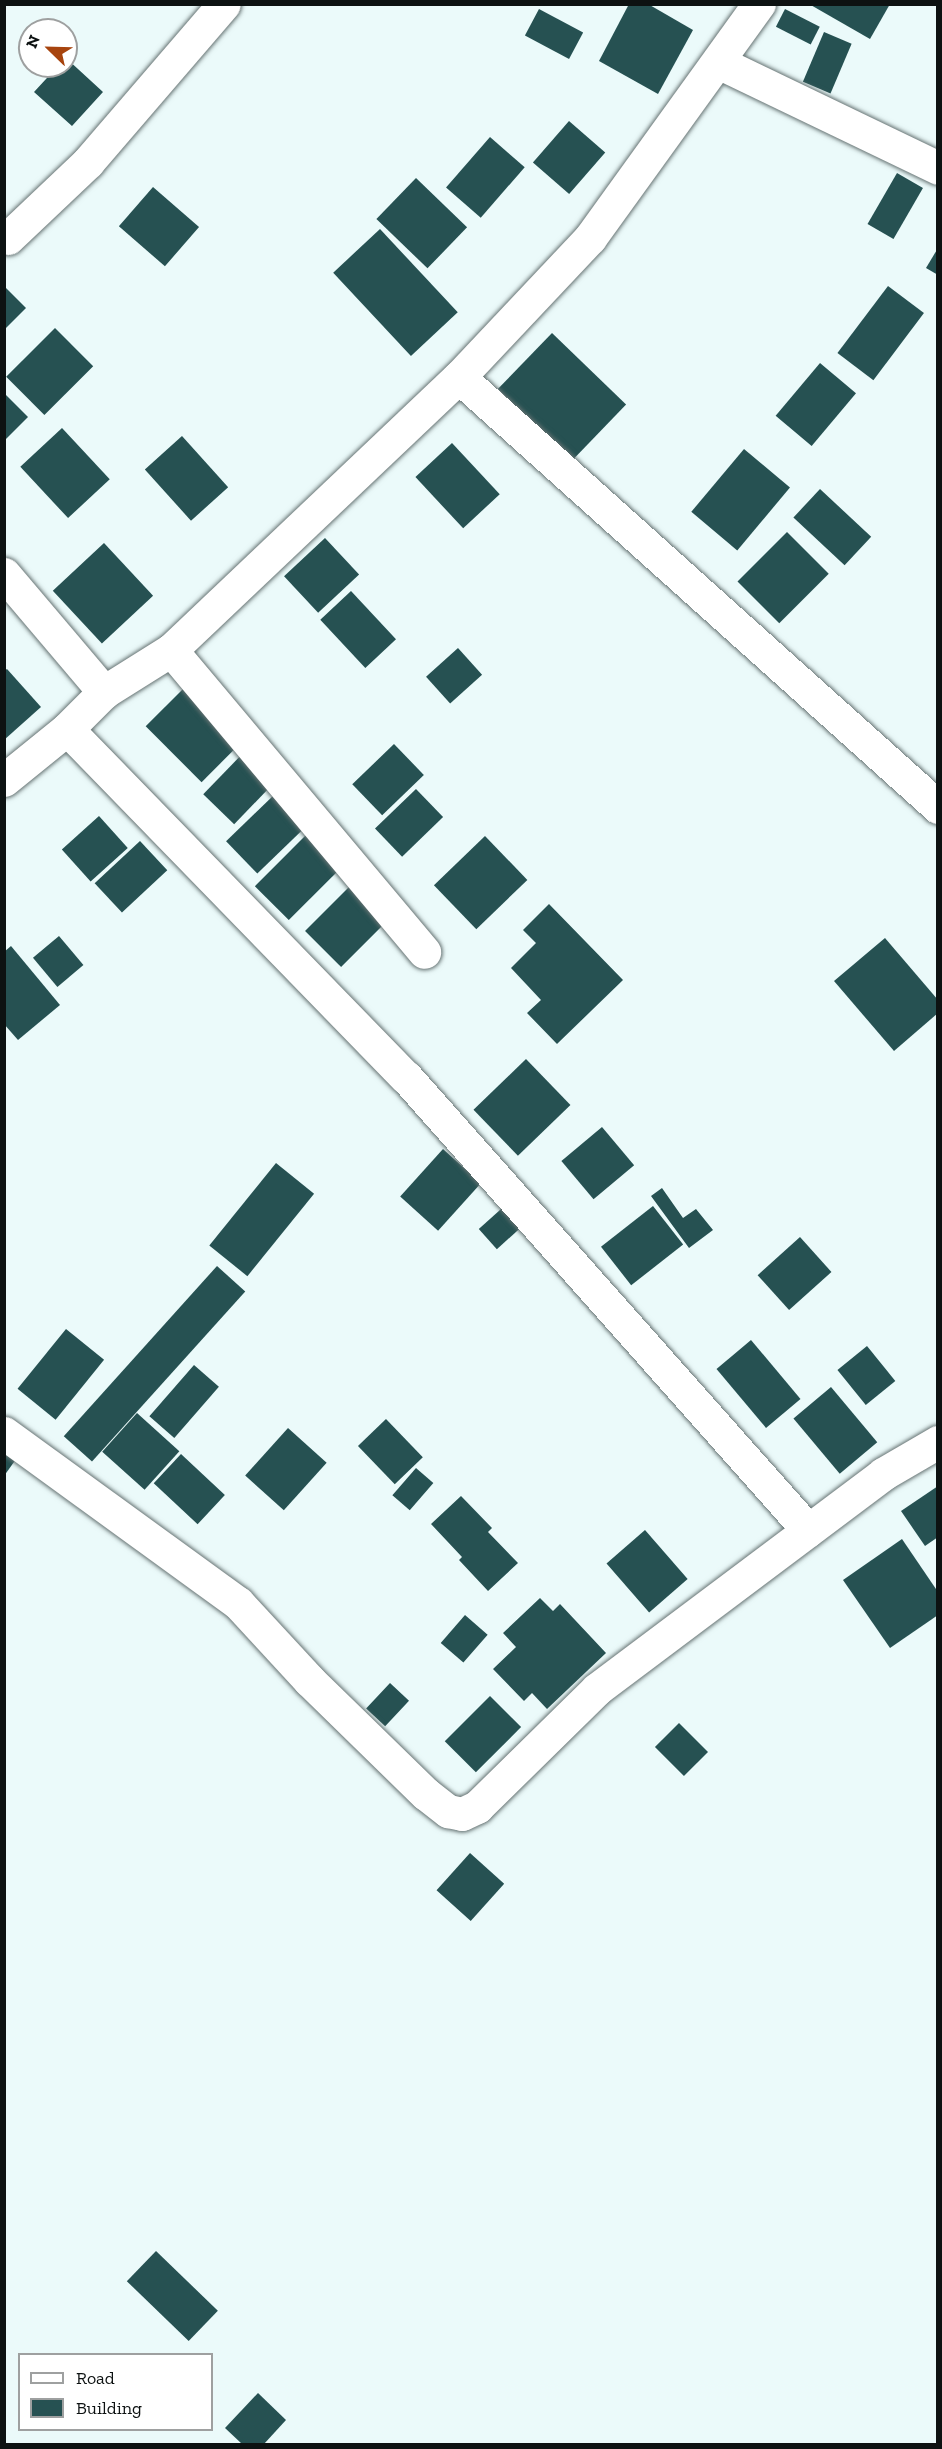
<!DOCTYPE html>
<html>
<head>
<meta charset="utf-8">
<style>
	body { margin:0 }
	#map { position:relative; width:942px; height:2449px; overflow:hidden; background:#ebfafa; font-family:"Zilla Slab",serif }
	div>[style] { position:absolute }
	[style*='--x'] { left:calc(var(--x)*1px); top:calc(var(--y)*1px); width:calc(var(--w)*1px); rotate:calc(var(--a)*1deg) }
	.building>* { inset:0; background:#265152; transform-origin:0 0 }
	.roads { filter:drop-shadow(0 0 2px #667373) drop-shadow(0 0 2px #667373) }
	.street>* { height:33px; margin:-16.5px; padding:0 16.5px; transform-origin:16.5px; border-radius:16.5px; background:#fff }
	span { translate:-50% -50%; white-space:nowrap; text-align:center; line-height:1.15; -webkit-text-stroke:6px #fff; paint-order:stroke }
	.frame { position:absolute; inset:0; border:6px solid #0d1212; pointer-events:none }
	.legend { position:absolute; left:18px; top:2353px; width:195px; height:78px; box-sizing:border-box; background:#fff; border:2px solid #9ea0a0; margin:0; padding:8px 10px; list-style:none; font-size:18px; color:#0d1212 }
	.legend li { display:flex; align-items:center; gap:12px; height:30px }
	.legend b { width:30px; border:2px solid #9ea0a0 }
	.north { position:absolute; left:18px; top:18px; width:60px; height:60px; box-sizing:border-box; background:#fff; border:2px solid #9ea0a0; border-radius:50%; rotate:293deg; font-size:16px; font-weight:700; line-height:24px; text-align:center; color:#0d1212 }
	.north::after { content:''; display:block; margin:auto; width:21px; height:27px; background:#a7440e; clip-path:polygon(50% 0,100% 100%,50% 72%,0 100%) }
</style>
</head>
<body>
<div id="map">
	<div class="building">
		<div style="clip-path:polygon(629px 4px,648px 4px,693px 30px,658px 94px,599px 61px)"></div>
		<div style="clip-path:polygon(809px 4px,890px 4px,870px 39px)"></div>
		<div style="left:539px;top:9px;width:50px;height:30px;rotate:28deg"></div>
		<div style="left:785px;top:9px;width:39px;height:20px;rotate:27deg"></div>
		<div style="left:824px;top:32px;width:30px;height:54px;rotate:23deg"></div>
		<div style="clip-path:polygon(66px 58px,103px 92px,72px 126px,34px 92px,58px 66px,66px 66px)"></div>
		<div style="left:569px;top:121px;width:48px;height:55px;rotate:41deg"></div>
		<div style="left:490px;top:137px;width:46px;height:67px;rotate:41deg"></div>
		<div style="left:897px;top:173px;width:30px;height:59px;rotate:30deg"></div>
		<div style="left:416px;top:178px;width:71px;height:57px;rotate:44deg"></div>
		<div style="left:153px;top:187px;width:61px;height:52px;rotate:41deg"></div>
		<div style="left:380px;top:229px;width:114px;height:64px;rotate:47deg"></div>
		<div style="clip-path:polygon(938px 248px,938px 275px,926px 268px)"></div>
		<div style="left:888px;top:286px;width:45px;height:84px;rotate:37deg"></div>
		<div style="clip-path:polygon(5px 287px,26px 308px,5px 329px)"></div>
		<div style="left:55px;top:328px;width:54px;height:69px;rotate:45deg"></div>
		<div style="left:552px;top:333px;width:103px;height:78px;rotate:44deg"></div>
		<div style="left:820px;top:363px;width:47px;height:69px;rotate:40deg"></div>
		<div style="clip-path:polygon(4px 393px,28px 417px,4px 441px)"></div>
		<div style="left:62px;top:428px;width:70px;height:57px;rotate:47deg"></div>
		<div style="left:182px;top:436px;width:69px;height:50px;rotate:48deg"></div>
		<div style="left:452px;top:443px;width:70px;height:50px;rotate:47deg"></div>
		<div style="left:744px;top:449px;width:60px;height:82px;rotate:40deg"></div>
		<div style="left:820px;top:489px;width:70px;height:39px;rotate:43deg"></div>
		<div style="left:787px;top:532px;width:59px;height:70px;rotate:45deg"></div>
		<div style="left:325px;top:538px;width:50px;height:56px;rotate:47deg"></div>
		<div style="left:104px;top:543px;width:72px;height:70px;rotate:47deg"></div>
		<div style="left:351px;top:591px;width:66px;height:42px;rotate:47deg"></div>
		<div style="left:458px;top:648px;width:36px;height:43px;rotate:48deg"></div>
		<div style="clip-path:polygon(7px 669px,41px 707px,4px 740px,4px 671px)"></div>
		<div style="left:186px;top:686px;width:79px;height:57px;rotate:45deg"></div>
		<div style="left:394px;top:744px;width:43px;height:58px;rotate:46deg"></div>
		<div style="left:247px;top:749px;width:43px;height:63px;rotate:44deg"></div>
		<div style="left:416px;top:789px;width:39px;height:57px;rotate:46deg"></div>
		<div style="left:275px;top:794px;width:45px;height:68px;rotate:46deg"></div>
		<div style="left:99px;top:816px;width:43px;height:50px;rotate:48deg"></div>
		<div style="left:310px;top:831px;width:48px;height:78px;rotate:45deg"></div>
		<div style="left:485px;top:836px;width:61px;height:71px;rotate:46deg"></div>
		<div style="left:140px;top:841px;width:40px;height:62px;rotate:47deg"></div>
		<div style="left:351px;top:885px;width:51px;height:65px;rotate:45deg"></div>
		<div style="clip-path:polygon(549px 904px,623px 980px,557px 1044px,527px 1013px,541px 1000px,511px 968px,536px 943px,523px 930px)"></div>
		<div style="left:59px;top:936px;width:38px;height:34px;rotate:50deg"></div>
		<div style="clip-path:polygon(885px 938px,938px 1000px,938px 1013px,894px 1051px,834px 981px)"></div>
		<div style="clip-path:polygon(11px 946px,60px 1005px,18px 1040px,4px 1024px,4px 952px)"></div>
		<div style="left:526px;top:1059px;width:64px;height:73px;rotate:46deg"></div>
		<div style="left:602px;top:1127px;width:50px;height:53px;rotate:50deg"></div>
		<div style="left:443px;top:1149px;width:51px;height:64px;rotate:42deg"></div>
		<div style="left:276px;top:1163px;width:49px;height:106px;rotate:39deg"></div>
		<div style="clip-path:polygon(662px 1188px,683px 1218px,696px 1209px,713px 1230px,689px 1248px,651px 1196px)"></div>
		<div style="left:510px;top:1201px;width:27px;height:42px;rotate:48deg"></div>
		<div style="left:653px;top:1206px;width:49px;height:66px;rotate:52deg"></div>
		<div style="left:800px;top:1237px;width:47px;height:57px;rotate:48deg"></div>
		<div style="left:217px;top:1266px;width:38px;height:229px;rotate:42deg"></div>
		<div style="left:66px;top:1329px;width:49px;height:77px;rotate:39deg"></div>
		<div style="left:751px;top:1340px;width:77px;height:45px;rotate:50deg"></div>
		<div style="left:867px;top:1346px;width:45px;height:38px;rotate:51deg"></div>
		<div style="left:194px;top:1365px;width:33px;height:68px;rotate:41deg"></div>
		<div style="left:831px;top:1387px;width:72px;height:49px;rotate:50deg"></div>
		<div style="left:137px;top:1413px;width:57px;height:52px;rotate:42deg"></div>
		<div style="left:386px;top:1419px;width:53px;height:39px;rotate:46deg"></div>
		<div style="left:288px;top:1428px;width:52px;height:64px;rotate:42deg"></div>
		<div style="clip-path:polygon(4px 1445px,19px 1455px,4px 1476px)"></div>
		<div style="left:181px;top:1454px;width:60px;height:40px;rotate:43deg"></div>
		<div style="left:416px;top:1468px;width:23px;height:36px;rotate:41deg"></div>
		<div style="clip-path:polygon(938px 1486px,938px 1537px,925px 1546px,901px 1511px)"></div>
		<div style="clip-path:polygon(461px 1496px,492px 1528px,488px 1532px,518px 1563px,488px 1591px,459px 1560px,462px 1557px,431px 1524px)"></div>
		<div style="left:645px;top:1530px;width:65px;height:51px;rotate:49deg"></div>
		<div style="clip-path:polygon(902px 1539px,938px 1592px,938px 1615px,890px 1648px,843px 1580px)"></div>
		<div style="clip-path:polygon(540px 1598px,553px 1611px,560px 1604px,606px 1653px,547px 1709px,532px 1693px,524px 1701px,493px 1669px,516px 1647px,503px 1633px)"></div>
		<div style="left:465px;top:1615px;width:30px;height:37px;rotate:41deg"></div>
		<div style="left:390px;top:1683px;width:26px;height:35px;rotate:43deg"></div>
		<div style="left:490px;top:1696px;width:44px;height:64px;rotate:45deg"></div>
		<div style="left:679px;top:1723px;width:41px;height:34px;rotate:45deg"></div>
		<div style="left:470px;top:1853px;width:46px;height:50px;rotate:42deg"></div>
		<div style="left:156px;top:2251px;width:86px;height:42px;rotate:44deg"></div>
		<div style="clip-path:polygon(258px 2393px,286px 2420px,264px 2444px,242px 2444px,225px 2428px)"></div>
	</div>
	<div class="roads">
		<div class="street">
			<div style="--x:718;--y:62;--w:244;--a:25.7"></div>
			<div style="--x:8;--y:238;--w:110;--a:-43.5"></div>
			<div style="--x:88;--y:162;--w:208;--a:-49.3"></div>
			<div style="--x:459;--y:377;--w:644;--a:41.91"></div>
			<div style="--x:4;--y:574;--w:155;--a:49.7"></div>
			<div style="--x:171;--y:650;--w:394;--a:50"></div>
			<div style="--x:67;--y:729;--w:486;--a:45.8"></div>
			<div style="--x:406;--y:1077;--w:606;--a:48.41"></div>
			<div style="--x:4;--y:780;--w:81;--a:-39"></div>
			<div style="--x:67;--y:729;--w:52;--a:-45"></div>
			<div style="--x:104;--y:692;--w:79;--a:-32.1"></div>
			<div style="--x:171;--y:650;--w:397;--a:-43.5"></div>
			<div style="--x:459;--y:377;--w:191;--a:-46.7"></div>
			<div style="--x:590;--y:238;--w:289;--a:-54.2"></div>
			<div style="--x:4;--y:1433;--w:289;--a:36"></div>
			<div style="--x:238;--y:1603;--w:105;--a:47.3"></div>
			<div style="--x:309;--y:1680;--w:163;--a:44.3"></div>
			<div style="--x:426;--y:1794;--w:28;--a:38"></div>
			<div style="--x:448;--y:1811;--w:14;--a:12"></div>
			<div style="--x:462;--y:1814;--w:17;--a:-25"></div>
			<div style="--x:477;--y:1807;--w:168;--a:-44.5"></div>
			<div style="--x:597;--y:1689;--w:358;--a:-36.9"></div>
			<div style="--x:883;--y:1474;--w:64;--a:-30.2"></div>
		</div>
	</div>
	<div class="frame"></div>
	<ul class="legend">
	<li><b style="height:8px;background:#fff"></b>Road</li>
	<li><b style="height:16px;background:#265152"></b>Building</li>
	</ul>
	<div class="north">N</div>
</div>
</body>
</html>
